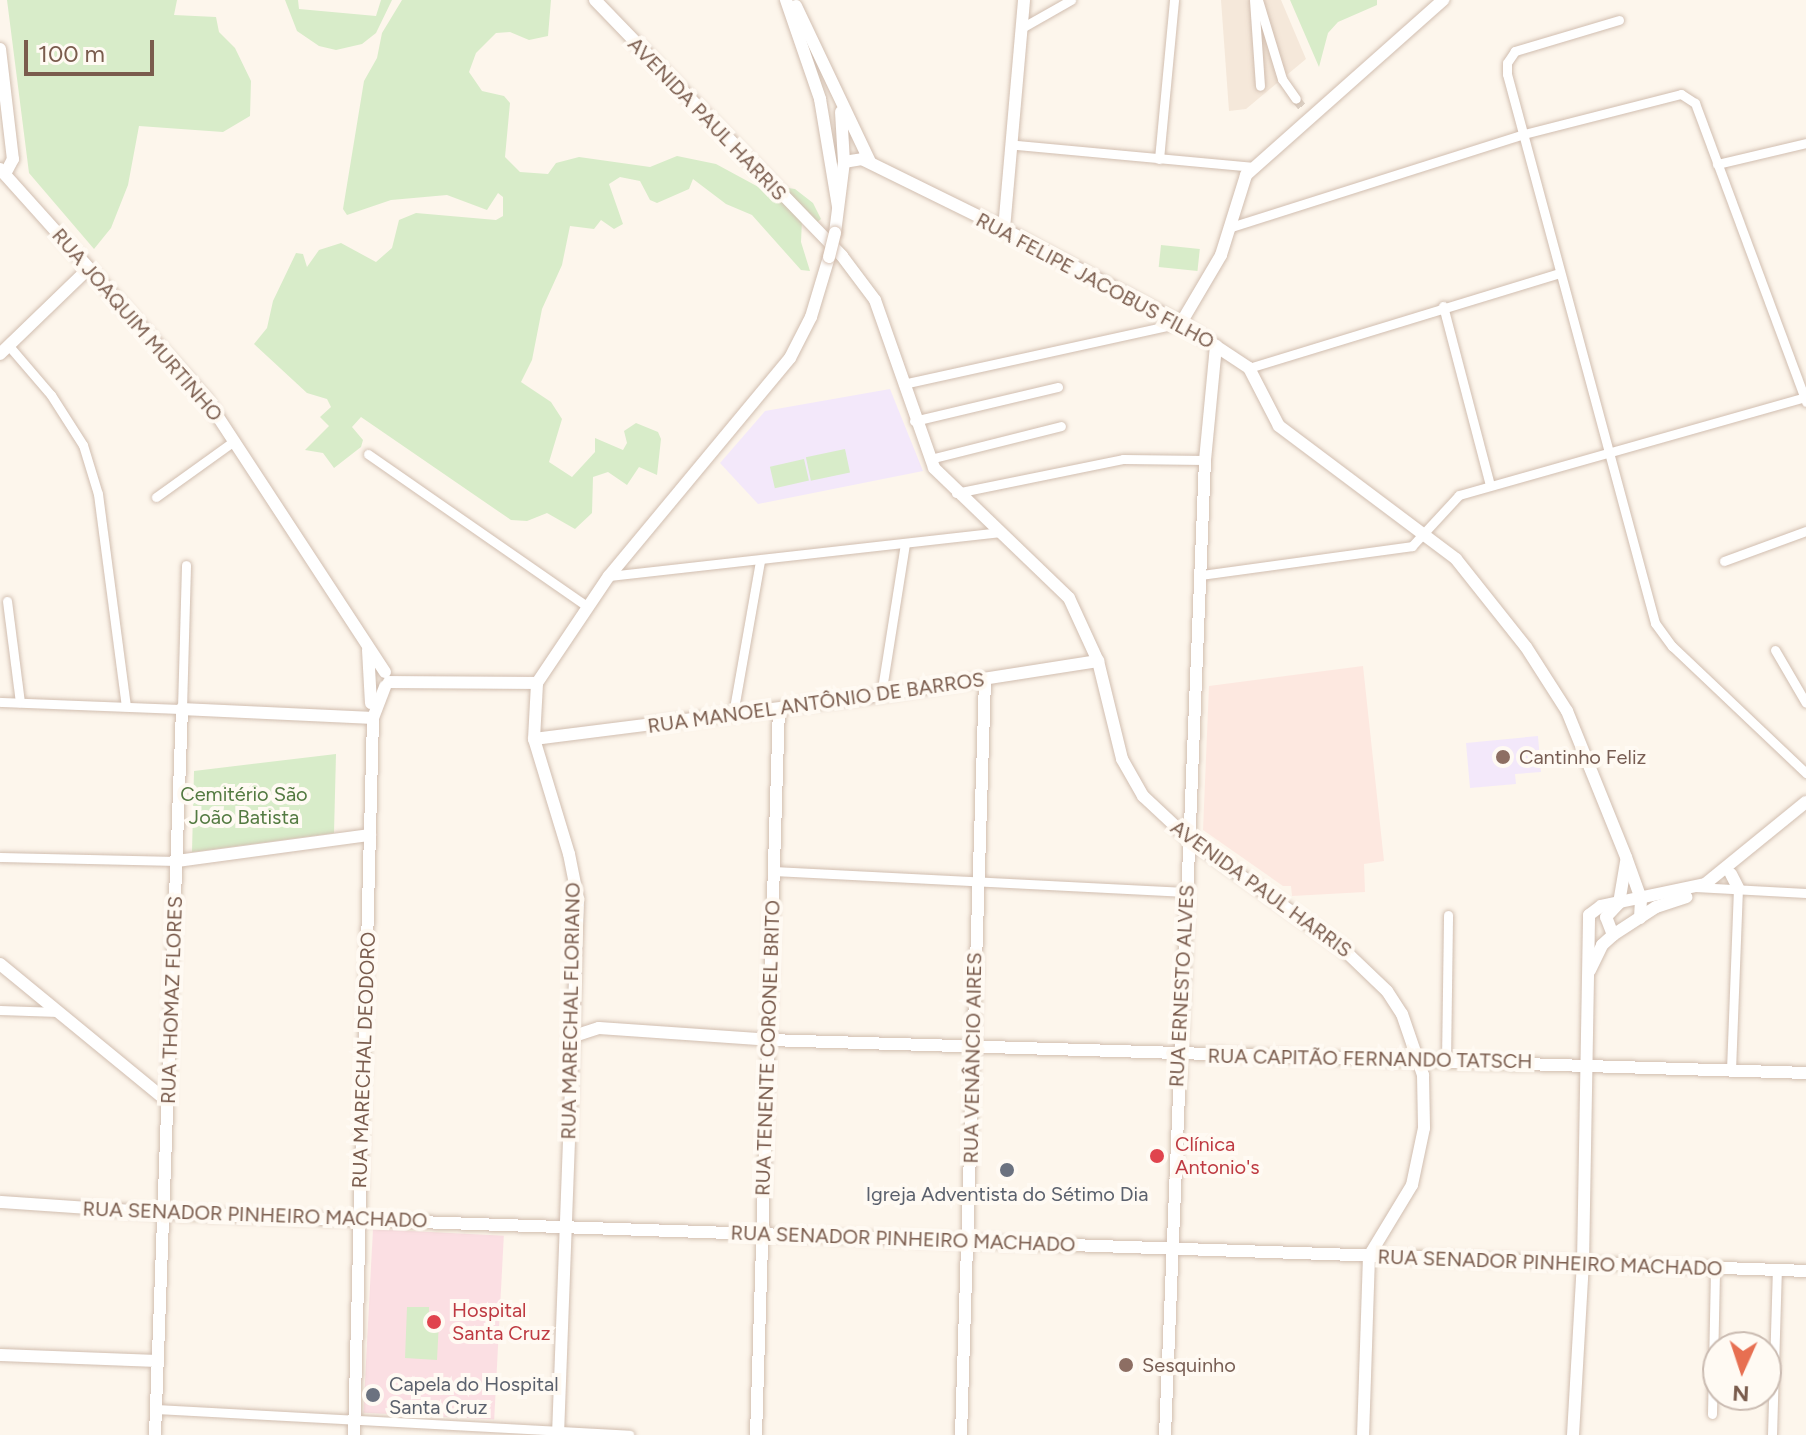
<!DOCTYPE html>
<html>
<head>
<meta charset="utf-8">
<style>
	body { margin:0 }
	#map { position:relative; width:1806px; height:1435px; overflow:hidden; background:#fdf6ec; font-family:Figtree,sans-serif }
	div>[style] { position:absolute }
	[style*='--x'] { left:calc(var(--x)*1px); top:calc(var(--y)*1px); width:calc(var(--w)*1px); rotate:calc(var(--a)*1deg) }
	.residential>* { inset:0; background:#f5e8da }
	.commercial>* { inset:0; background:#fde8e0 }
	.education>* { inset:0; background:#f3e8fa }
	.medical>* { inset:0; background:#fbdfe3; transform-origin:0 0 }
	.green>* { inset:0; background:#d8ecc9; transform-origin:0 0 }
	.street-tunnel>* { height:9px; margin-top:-4.5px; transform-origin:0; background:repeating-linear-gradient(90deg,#dcd0c4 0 9px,transparent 0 13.5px) }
	.roads { filter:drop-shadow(0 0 2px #d1beb0) drop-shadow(0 0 2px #d1beb0) }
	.street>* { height:9px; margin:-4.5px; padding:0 4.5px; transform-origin:4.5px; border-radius:4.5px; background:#fff }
	.secondary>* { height:12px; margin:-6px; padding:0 6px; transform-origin:6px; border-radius:6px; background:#fff }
	.bridges { filter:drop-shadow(0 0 2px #d6c0b0) drop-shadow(0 0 2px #d6c0b0) }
	.secondary-bridge>* { height:12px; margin:-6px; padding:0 6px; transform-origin:6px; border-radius:6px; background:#fff }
	.dots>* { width:22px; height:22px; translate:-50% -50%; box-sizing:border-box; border:4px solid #fffaf3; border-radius:50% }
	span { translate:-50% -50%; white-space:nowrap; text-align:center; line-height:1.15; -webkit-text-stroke:8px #fffaf3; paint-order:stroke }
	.street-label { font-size:20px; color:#7a5c4d }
	.education-label { font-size:20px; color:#785e54 }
	.left { translate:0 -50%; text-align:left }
	.park-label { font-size:20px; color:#537a41 }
	.health-label { font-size:20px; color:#be3a42 }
	.worship-label { font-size:20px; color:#5b616d }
	.north { position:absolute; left:1702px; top:1331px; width:80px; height:80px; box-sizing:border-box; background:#fffaf3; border:2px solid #cabbb1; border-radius:50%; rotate:183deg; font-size:22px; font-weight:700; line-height:32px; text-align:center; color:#7a5c4d }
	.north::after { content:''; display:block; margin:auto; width:28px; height:36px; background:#e76f51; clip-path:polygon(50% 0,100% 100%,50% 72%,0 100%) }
	.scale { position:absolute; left:24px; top:40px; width:130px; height:36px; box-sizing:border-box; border:4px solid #7a5c4d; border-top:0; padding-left:10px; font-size:24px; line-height:28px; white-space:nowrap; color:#7a5c4d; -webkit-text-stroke:6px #fffaf3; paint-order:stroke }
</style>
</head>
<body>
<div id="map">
	<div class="residential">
		<div style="clip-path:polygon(1221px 0,1281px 0,1306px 59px,1246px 109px,1229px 111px)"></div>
	</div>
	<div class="commercial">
		<div style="clip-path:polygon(1363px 666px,1384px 861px,1364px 864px,1365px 892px,1292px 896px,1291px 886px,1283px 886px,1203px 830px,1209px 686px)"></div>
	</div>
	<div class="education">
		<div style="clip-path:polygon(890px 389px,923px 471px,758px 504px,720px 463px,765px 411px)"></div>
		<div style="clip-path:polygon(1538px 736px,1541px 772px,1515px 774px,1516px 784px,1470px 788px,1466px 743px)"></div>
	</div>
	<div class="medical">
		<div style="left:373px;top:1229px;width:131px;height:184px;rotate:3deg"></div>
	</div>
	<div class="green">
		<div style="clip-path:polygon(7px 0,177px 0,174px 15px,216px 17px,219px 32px,235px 48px,251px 81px,250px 116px,223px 132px,139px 126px,128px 185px,111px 228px,94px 249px,29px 173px)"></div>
		<div style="clip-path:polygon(285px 0,298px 0,299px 9px,376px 16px,381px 0,392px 0,376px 33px,362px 44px,336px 50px,319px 46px,297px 31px)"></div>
		<div style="clip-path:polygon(402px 0,551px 0,548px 36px,529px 40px,510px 32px,496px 33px,476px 53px,469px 72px,482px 91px,504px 96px,510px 103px,505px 157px,520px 172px,548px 174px,556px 163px,579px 157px,650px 167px,677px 156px,716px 164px,784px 201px,788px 188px,795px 189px,813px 203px,821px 219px,815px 224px,802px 220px,801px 242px,810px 271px,801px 270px,752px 215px,726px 204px,693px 179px,689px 189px,657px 203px,650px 200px,640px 181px,620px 177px,609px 184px,623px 224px,614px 229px,601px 220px,594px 229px,570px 226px,562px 265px,542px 309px,532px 360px,521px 382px,551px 402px,562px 419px,549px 462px,572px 477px,595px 452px,595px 438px,623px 450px,627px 443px,624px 431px,636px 423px,658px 432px,661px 439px,657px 475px,639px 467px,627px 485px,608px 472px,593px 477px,592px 513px,575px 529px,547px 513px,527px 521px,511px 520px,361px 417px,352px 427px,363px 440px,361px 447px,334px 468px,323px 453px,305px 450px,329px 426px,320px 417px,331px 407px,327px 399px,307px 393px,254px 344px,267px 328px,273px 301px,296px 253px,303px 254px,307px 267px,319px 250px,341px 243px,376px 262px,392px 248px,399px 220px,416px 213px,496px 220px,503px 216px,503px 197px,498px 193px,487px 210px,447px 195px,391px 200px,347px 215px,343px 209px,364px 81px,377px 58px,382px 33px)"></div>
		<div style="clip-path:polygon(1290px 0,1377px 0,1377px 5px,1338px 22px,1328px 33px,1319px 67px)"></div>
		<div style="left:1161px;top:245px;width:39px;height:22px;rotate:6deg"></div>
		<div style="left:845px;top:449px;width:24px;height:40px;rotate:78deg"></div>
		<div style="left:804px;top:459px;width:22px;height:35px;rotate:77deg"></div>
		<div style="clip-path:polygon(336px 754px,334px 833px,192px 852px,194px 771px)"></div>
		<div style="clip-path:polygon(407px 1307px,429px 1307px,429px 1322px,439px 1322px,437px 1360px,405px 1358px)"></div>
	</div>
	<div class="street-tunnel">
		<div style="--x:1296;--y:99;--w:13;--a:51"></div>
	</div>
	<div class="roads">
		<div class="street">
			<div style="--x:1254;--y:0;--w:86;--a:86"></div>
			<div style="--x:1258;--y:0;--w:83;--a:73.1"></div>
			<div style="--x:1282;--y:79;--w:24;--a:55"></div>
			<div style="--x:1619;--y:20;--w:109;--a:163.4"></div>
			<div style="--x:1515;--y:51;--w:14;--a:124"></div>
			<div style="--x:1507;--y:63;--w:11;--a:90"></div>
			<div style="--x:1507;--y:74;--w:569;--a:74.91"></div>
			<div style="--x:1655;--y:623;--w:29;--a:54"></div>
			<div style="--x:1672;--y:646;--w:185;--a:43.5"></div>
			<div style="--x:1025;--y:26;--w:53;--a:-29.5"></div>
			<div style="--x:1016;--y:145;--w:240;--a:5.3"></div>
			<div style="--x:1159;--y:159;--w:160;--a:-84.6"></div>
			<div style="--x:1717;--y:164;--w:91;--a:-13.3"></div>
			<div style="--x:1231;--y:227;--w:307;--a:-17.6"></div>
			<div style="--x:1524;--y:134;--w:162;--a:-14.3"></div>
			<div style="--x:1681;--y:94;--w:17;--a:33"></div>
			<div style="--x:1695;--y:103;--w:319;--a:69.6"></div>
			<div style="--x:1443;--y:306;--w:185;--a:75.3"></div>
			<div style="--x:9;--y:346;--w:65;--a:49.4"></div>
			<div style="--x:51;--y:395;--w:59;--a:57.4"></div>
			<div style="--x:83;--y:445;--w:51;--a:73"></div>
			<div style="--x:98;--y:494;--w:214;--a:82.5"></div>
			<div style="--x:1249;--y:368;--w:325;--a:-17"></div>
			<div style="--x:903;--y:384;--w:285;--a:-12.4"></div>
			<div style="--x:914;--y:421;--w:148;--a:-13.3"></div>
			<div style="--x:368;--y:454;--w:267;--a:34.8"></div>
			<div style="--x:930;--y:459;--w:135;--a:-14.1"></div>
			<div style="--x:956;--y:493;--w:170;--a:-11.5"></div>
			<div style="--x:1123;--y:459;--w:82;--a:0.7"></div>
			<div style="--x:156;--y:497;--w:96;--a:-35.7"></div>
			<div style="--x:1724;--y:561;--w:87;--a:-20.1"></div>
			<div style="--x:1201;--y:575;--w:213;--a:-7.8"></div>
			<div style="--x:1412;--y:546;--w:69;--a:-47.3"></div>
			<div style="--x:1459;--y:495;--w:361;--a:-15.8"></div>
			<div style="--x:609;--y:576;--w:392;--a:-6.4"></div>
			<div style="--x:7;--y:601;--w:102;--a:82.7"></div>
			<div style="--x:1775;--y:650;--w:61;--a:59.7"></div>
			<div style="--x:881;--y:695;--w:153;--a:-81"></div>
			<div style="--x:0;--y:702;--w:182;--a:2.2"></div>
			<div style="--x:182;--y:709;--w:144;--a:-88.4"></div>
			<div style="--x:733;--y:714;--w:155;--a:-80"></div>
			<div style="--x:0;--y:857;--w:177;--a:1.3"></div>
			<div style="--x:773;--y:871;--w:414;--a:2.9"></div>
			<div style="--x:1695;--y:887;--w:111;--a:3.1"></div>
			<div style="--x:0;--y:1010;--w:58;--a:2"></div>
			<div style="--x:1446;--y:1062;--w:147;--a:-89.2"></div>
			<div style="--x:1731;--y:1070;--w:182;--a:-87.8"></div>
			<div style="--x:156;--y:1409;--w:474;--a:3.1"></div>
			<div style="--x:1712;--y:1414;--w:145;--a:-88.8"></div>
			<div style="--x:1772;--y:1435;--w:165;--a:-88.3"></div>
		</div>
		<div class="secondary">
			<div style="--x:595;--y:0;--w:356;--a:46"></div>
			<div style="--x:842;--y:256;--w:55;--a:53.1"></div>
			<div style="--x:875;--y:300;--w:178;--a:70.6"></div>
			<div style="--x:934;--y:468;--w:187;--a:43.9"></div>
			<div style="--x:1069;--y:598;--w:69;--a:65.3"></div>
			<div style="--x:1098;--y:661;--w:101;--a:76.2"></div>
			<div style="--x:1122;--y:759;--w:43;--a:60.4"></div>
			<div style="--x:1143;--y:796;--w:62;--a:43"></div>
			<div style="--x:1188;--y:838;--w:189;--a:35.5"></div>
			<div style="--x:1342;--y:948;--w:62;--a:43.7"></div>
			<div style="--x:1387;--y:991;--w:27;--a:57"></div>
			<div style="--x:1402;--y:1014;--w:65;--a:71"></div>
			<div style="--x:1423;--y:1075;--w:53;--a:88.9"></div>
			<div style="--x:1424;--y:1128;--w:58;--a:101.9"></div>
			<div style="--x:1412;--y:1185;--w:83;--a:121.2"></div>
			<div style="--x:1369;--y:1256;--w:179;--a:91.9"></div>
			<div style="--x:786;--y:0;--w:105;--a:71"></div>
			<div style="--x:820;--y:99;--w:109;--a:80.5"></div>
			<div style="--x:796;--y:6;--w:173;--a:64.6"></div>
			<div style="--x:0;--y:49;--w:111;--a:83.3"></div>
			<div style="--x:13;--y:159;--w:17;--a:118"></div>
			<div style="--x:844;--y:162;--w:18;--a:-9"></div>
			<div style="--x:862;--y:159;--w:158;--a:26.2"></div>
			<div style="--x:1004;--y:229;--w:200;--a:28"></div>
			<div style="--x:1181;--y:323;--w:82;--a:33.5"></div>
			<div style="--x:1249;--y:368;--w:65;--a:62.7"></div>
			<div style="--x:1279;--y:426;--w:221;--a:36.9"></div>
			<div style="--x:1456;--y:559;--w:112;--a:51.5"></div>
			<div style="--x:1526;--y:647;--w:76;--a:57.4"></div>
			<div style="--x:1567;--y:711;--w:157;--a:68"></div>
			<div style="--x:1626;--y:857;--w:45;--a:70.3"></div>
			<div style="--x:1641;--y:899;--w:19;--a:93"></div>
			<div style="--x:0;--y:169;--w:310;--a:48.1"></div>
			<div style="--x:207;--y:400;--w:325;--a:56.8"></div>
			<div style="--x:1004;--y:229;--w:230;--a:-85"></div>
			<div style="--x:835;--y:233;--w:72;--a:-82.8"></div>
			<div style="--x:844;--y:162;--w:50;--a:-93.4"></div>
			<div style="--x:1181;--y:323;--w:79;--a:-59.5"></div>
			<div style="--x:1221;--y:255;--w:84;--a:-72.6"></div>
			<div style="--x:1246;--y:175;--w:264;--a:-41.6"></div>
			<div style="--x:0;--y:354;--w:122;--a:-44"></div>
			<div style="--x:368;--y:650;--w:53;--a:86.8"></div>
			<div style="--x:389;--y:682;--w:148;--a:0.4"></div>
			<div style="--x:534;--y:739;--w:350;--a:-7.2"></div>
			<div style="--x:881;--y:695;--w:220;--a:-8.9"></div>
			<div style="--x:177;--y:861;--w:195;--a:-7.7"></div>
			<div style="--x:1731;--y:874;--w:16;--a:63"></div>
			<div style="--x:1613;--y:935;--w:19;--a:-111"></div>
			<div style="--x:1606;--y:917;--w:19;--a:-47"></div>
			<div style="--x:1619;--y:903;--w:42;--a:-80.3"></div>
			<div style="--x:0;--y:964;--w:217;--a:39.4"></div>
			<div style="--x:1590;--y:970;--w:28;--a:-64"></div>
			<div style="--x:1602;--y:945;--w:15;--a:-42"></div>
			<div style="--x:1613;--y:935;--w:51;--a:-33.1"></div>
			<div style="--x:1656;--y:907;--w:32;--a:-18"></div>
			<div style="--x:571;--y:1037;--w:29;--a:-18"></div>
			<div style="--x:599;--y:1028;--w:170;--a:4"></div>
			<div style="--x:769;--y:1040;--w:1038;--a:1.82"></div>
			<div style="--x:0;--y:1202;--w:163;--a:3.9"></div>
			<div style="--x:163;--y:1213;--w:1644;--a:2.02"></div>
			<div style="--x:0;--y:1355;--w:158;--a:2.2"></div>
			<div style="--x:155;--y:1435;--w:727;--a:-87.87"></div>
			<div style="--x:182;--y:709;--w:191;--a:2.7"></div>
			<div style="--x:354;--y:1435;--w:717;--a:-88.48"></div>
			<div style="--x:373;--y:718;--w:34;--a:-69"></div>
			<div style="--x:558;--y:1435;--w:536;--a:-87.86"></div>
			<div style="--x:578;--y:899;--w:46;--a:-101.3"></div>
			<div style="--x:569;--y:854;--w:120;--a:-106.9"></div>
			<div style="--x:534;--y:739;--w:56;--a:-86.9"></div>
			<div style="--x:537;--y:683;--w:129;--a:-56.1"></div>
			<div style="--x:609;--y:576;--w:283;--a:-50.3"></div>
			<div style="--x:790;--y:358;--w:46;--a:-62.9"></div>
			<div style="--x:811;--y:317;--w:63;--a:-73.3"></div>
			<div style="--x:756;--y:1435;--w:726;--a:-88.19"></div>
			<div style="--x:961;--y:1435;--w:754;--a:-88.18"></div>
			<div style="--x:1165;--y:1435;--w:976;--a:-87.65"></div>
			<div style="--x:1205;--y:460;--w:115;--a:-84.5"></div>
			<div style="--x:1573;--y:1435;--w:172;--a:-86.7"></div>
			<div style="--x:1583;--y:1263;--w:348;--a:-89"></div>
			<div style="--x:1589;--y:915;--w:15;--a:-37"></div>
			<div style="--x:1601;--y:906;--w:106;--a:-11.9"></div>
			<div style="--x:1705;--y:884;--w:130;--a:-39.1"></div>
		</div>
	</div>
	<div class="bridges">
		<div class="secondary-bridge">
			<div style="--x:829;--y:257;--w:25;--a:-76"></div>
		</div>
	</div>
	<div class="dots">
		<div style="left:1503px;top:757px;background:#8d6e63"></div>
		<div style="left:1157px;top:1156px;background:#e0444e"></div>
		<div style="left:1007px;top:1170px;background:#6b7280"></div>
		<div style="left:434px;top:1322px;background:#e0444e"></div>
		<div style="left:1126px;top:1365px;background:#8d6e63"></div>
		<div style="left:373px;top:1395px;background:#6b7280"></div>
	</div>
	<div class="street-label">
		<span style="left:707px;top:119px;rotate:46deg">AVENIDA PAUL HARRIS</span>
		<span style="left:1095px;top:281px;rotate:28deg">RUA FELIPE JACOBUS FILHO</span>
		<span style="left:137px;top:325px;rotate:49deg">RUA JOAQUIM MURTINHO</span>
		<span style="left:816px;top:703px;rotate:-8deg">RUA MANOEL ANTÔNIO DE BARROS</span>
		<span style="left:1261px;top:889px;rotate:36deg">AVENIDA PAUL HARRIS</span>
		<span style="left:1182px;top:986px;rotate:-87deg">RUA ERNESTO ALVES</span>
		<span style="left:172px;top:1000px;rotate:-88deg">RUA THOMAZ FLORES</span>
		<span style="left:571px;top:1011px;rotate:-89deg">RUA MARECHAL FLORIANO</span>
		<span style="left:768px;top:1048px;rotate:-88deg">RUA TENENTE CORONEL BRITO</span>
		<span style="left:973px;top:1058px;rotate:-89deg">RUA VENÂNCIO AIRES</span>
		<span style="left:1370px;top:1059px;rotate:1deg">RUA CAPITÃO FERNANDO TATSCH</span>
		<span style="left:364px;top:1060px;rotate:-88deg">RUA MARECHAL DEODORO</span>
		<span style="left:255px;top:1215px;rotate:2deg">RUA SENADOR PINHEIRO MACHADO</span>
		<span style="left:903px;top:1239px;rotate:2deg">RUA SENADOR PINHEIRO MACHADO</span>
		<span style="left:1550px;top:1263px;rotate:2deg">RUA SENADOR PINHEIRO MACHADO</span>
	</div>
	<div class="education-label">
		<span class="left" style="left:1519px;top:757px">Cantinho Feliz</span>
		<span class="left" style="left:1142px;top:1365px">Sesquinho</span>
	</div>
	<div class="park-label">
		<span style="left:244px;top:806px">Cemitério São<br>João Batista</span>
	</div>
	<div class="health-label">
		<span class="left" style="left:1175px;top:1156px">Clínica<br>Antonio's</span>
		<span class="left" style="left:452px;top:1322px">Hospital<br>Santa Cruz</span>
	</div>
	<div class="worship-label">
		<span style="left:1007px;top:1194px">Igreja Adventista do Sétimo Dia</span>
		<span class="left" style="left:389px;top:1396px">Capela do Hospital<br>Santa Cruz</span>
	</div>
	<div class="north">N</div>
	<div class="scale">100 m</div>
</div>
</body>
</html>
